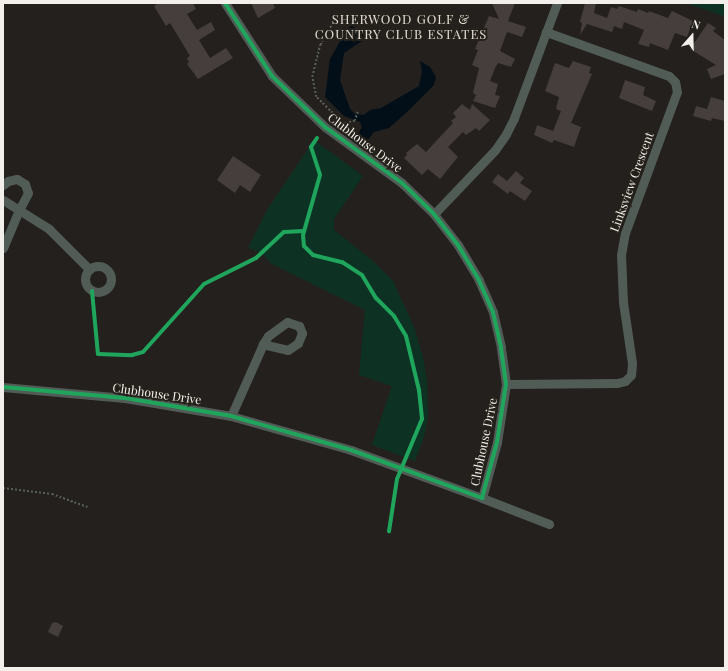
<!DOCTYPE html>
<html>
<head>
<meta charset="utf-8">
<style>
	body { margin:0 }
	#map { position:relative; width:728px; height:671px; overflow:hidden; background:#23201d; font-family:"Playfair Display",serif }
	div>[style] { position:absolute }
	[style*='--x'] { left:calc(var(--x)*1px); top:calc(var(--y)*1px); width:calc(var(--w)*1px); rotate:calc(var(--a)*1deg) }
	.green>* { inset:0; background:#0d3224 }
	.water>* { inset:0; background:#030f18 }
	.building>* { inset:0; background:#453e3c }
	.path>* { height:1.5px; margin-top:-0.75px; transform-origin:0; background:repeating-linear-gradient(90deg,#575d58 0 2px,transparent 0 4px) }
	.street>* { height:9px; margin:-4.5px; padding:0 4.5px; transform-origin:4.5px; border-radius:4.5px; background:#525c57 }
	.street>.ring { margin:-4.5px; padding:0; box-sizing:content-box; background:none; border:9px solid #525c57; border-radius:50% }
	.cycleway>* { height:4px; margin:-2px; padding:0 2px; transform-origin:2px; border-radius:2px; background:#20a55d }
	span { translate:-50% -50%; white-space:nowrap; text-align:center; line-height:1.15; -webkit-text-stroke:4px #25211b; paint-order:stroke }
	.street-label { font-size:12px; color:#f3f0ec }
	.neighbourhood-label { font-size:13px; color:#e2ddd5; letter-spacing:1px }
	.frame { position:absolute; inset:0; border:4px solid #f3f0ec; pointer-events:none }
	.north { position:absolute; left:672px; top:16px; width:40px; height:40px; -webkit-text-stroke:3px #25211b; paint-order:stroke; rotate:20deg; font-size:11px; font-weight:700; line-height:16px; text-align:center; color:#f3f0ec }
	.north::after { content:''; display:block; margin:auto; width:14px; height:18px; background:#f3f0ec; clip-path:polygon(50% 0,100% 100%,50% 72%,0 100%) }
</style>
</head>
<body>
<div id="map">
	<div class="green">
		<div style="clip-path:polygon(686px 3px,725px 3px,725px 18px,724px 16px)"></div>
		<div style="clip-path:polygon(314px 140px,363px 176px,334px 219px,334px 230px,373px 261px,393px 281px,414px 327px,423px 357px,427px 381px,428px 415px,425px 434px,415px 461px,372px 445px,392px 386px,359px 375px,365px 310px,270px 263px,262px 253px,248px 248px,267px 210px)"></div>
	</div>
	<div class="water">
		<div style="clip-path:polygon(352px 26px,363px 32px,364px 37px,362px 41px,344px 53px,340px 80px,350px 109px,355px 114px,364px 115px,370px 110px,381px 108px,419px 86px,422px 72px,420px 61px,430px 67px,436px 77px,434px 85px,406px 113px,389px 128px,374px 132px,367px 141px,358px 134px,362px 127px,360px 122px,344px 116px,325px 97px,330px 59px,347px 29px)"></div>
	</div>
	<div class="building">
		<div style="clip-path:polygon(159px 3px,193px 3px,196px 9px,187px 14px,197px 30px,211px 22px,215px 30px,199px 40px,210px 58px,226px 48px,233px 58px,198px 79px,187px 64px,189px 62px,187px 58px,190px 56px,170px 23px,166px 26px,154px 6px)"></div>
		<div style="clip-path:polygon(251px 3px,273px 3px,275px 8px,258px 18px)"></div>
		<div style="clip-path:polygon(492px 3px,515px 3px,508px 21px,526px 27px,522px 37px,507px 32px,500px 51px,515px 59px,511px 67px,498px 63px,495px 68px,490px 81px,498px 84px,495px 95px,500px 96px,495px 108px,473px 101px,476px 95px,473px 93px,479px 68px,472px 65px,478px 50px,475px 49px,489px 16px,499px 19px)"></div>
		<div style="clip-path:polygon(585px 3px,596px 3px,594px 13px,607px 18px,611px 7px,617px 9px,619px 6px,637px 12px,638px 9px,648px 13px,649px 11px,668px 18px,672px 11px,693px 21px,687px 37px,675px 33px,668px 50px,650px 43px,649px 47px,638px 44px,644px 30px,624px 22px,622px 29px,614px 26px,612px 32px,587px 24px,580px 35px,582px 23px,580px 22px)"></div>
		<div style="clip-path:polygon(708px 23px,716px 28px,713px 31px,725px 40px,725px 74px,711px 79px,707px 69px,716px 65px,690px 49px)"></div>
		<div style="clip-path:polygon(573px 61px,591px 67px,589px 73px,592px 74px,571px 123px,581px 127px,574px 147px,554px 140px,552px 143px,534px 135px,537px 125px,553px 131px,561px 111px,556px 109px,559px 97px,545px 91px,555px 63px,569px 68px)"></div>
		<div style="clip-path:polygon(625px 80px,645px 87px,643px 95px,656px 101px,652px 111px,619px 98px)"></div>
		<div style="clip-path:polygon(711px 97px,725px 101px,725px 121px,712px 118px,711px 121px,693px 116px,696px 106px,707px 109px)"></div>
		<div style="clip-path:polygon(462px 104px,470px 110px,472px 104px,490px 120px,479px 131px,476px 128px,466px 135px,463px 132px,448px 147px,458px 157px,440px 179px,428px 169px,422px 175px,404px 158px,407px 155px,406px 153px,417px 144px,426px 152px,453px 123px,451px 121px,456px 117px,453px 113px)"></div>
		<div style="clip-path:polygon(233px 156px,261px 175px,250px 192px,240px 185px,235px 193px,217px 180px)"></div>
		<div style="clip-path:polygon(516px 171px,524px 178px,520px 183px,532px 191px,525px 201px,510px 191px,508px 194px,492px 182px,498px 174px,507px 181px)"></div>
		<div style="clip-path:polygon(56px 622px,63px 626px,58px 637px,48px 632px,52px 623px)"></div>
	</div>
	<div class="path">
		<div style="--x:358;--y:112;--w:9;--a:108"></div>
		<div style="--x:355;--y:121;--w:9;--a:162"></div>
		<div style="--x:346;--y:124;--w:5;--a:-158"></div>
		<div style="--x:341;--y:122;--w:35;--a:-135"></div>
		<div style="--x:316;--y:97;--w:20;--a:-101"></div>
		<div style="--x:312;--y:77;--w:33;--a:-76"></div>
		<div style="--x:320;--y:45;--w:24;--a:-60"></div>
		<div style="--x:332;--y:24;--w:17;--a:-31"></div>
		<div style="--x:347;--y:15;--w:16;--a:4"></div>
		<div style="--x:3;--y:488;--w:49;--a:7"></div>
		<div style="--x:52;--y:494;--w:40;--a:20.2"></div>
	</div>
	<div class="street">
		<div style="--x:3;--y:185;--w:6;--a:-39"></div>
		<div style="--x:8;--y:181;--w:9;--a:-13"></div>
		<div style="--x:17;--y:179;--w:9;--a:32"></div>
		<div style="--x:25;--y:184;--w:9;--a:72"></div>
		<div style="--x:28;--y:193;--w:19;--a:118"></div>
		<div style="--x:19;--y:210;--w:19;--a:-148"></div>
		<div style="--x:434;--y:214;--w:88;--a:-46.4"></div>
		<div style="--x:495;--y:150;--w:19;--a:-55"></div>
		<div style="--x:506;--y:134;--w:18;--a:-63"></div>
		<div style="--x:514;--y:118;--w:123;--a:-69.5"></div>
		<div style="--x:3;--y:248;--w:41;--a:-67.2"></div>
		<div style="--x:19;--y:210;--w:36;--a:32"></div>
		<div style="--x:49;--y:229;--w:57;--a:45"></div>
		<div class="ring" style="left:85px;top:266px;width:17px;height:17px"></div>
		<div style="--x:506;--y:384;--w:111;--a:-0.5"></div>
		<div style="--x:617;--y:383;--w:8;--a:-14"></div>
		<div style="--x:625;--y:381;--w:8;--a:-45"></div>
		<div style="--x:631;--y:375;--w:12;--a:-85"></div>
		<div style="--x:632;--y:363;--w:62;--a:-98.4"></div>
		<div style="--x:623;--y:302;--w:47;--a:-92.4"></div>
		<div style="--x:621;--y:255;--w:22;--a:-80"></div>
		<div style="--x:625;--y:233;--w:150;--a:-69.8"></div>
		<div style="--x:677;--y:92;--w:10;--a:-101"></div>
		<div style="--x:675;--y:82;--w:8;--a:-135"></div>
		<div style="--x:669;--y:76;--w:131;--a:-160.3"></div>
		<div style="--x:3;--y:387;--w:122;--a:5.2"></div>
		<div style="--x:125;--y:398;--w:108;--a:9.6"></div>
		<div style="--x:231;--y:416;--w:125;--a:15.8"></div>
		<div style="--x:351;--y:450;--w:140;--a:20.1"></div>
		<div style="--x:482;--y:498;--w:58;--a:-75"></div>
		<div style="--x:497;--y:442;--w:59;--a:-81.2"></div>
		<div style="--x:506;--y:384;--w:37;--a:-98"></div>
		<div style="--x:501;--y:347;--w:36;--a:-103"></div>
		<div style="--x:493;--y:312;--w:35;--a:-114"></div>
		<div style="--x:479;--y:280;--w:41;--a:-121"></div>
		<div style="--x:458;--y:245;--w:39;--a:-128"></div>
		<div style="--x:434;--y:214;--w:45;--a:-135.9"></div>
		<div style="--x:402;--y:183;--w:95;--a:-144"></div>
		<div style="--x:325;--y:127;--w:74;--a:-136.1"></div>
		<div style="--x:272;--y:76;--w:87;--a:-122.8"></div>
		<div style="--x:231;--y:416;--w:79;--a:-66"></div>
		<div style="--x:263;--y:344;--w:9;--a:-58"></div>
		<div style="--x:268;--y:336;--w:24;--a:-36"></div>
		<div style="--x:287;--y:322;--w:13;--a:18"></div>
		<div style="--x:299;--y:326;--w:8;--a:67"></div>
		<div style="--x:302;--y:333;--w:11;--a:112"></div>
		<div style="--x:298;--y:343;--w:12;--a:145"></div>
		<div style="--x:288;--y:350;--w:26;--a:-167"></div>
		<div style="--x:482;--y:498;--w:72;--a:21.2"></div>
	</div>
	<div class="cycleway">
		<div style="--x:317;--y:138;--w:11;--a:124"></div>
		<div style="--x:311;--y:147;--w:29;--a:72"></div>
		<div style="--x:320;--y:175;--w:62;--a:105.8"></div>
		<div style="--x:303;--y:235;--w:11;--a:85"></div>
		<div style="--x:304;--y:246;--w:13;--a:45"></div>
		<div style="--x:313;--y:255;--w:30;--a:14"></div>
		<div style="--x:342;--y:262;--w:24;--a:33"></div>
		<div style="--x:362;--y:275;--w:27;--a:59"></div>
		<div style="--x:376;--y:298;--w:25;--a:45"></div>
		<div style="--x:394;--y:316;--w:23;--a:59"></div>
		<div style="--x:406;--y:336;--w:56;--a:76.5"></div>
		<div style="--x:419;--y:390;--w:29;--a:84"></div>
		<div style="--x:422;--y:419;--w:65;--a:112.6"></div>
		<div style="--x:397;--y:479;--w:53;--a:98.7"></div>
		<div style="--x:92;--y:291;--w:63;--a:84.6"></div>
		<div style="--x:98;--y:354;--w:34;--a:2"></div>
		<div style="--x:132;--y:355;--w:11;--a:-15"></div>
		<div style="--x:143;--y:352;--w:91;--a:-48.1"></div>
		<div style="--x:204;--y:284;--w:58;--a:-26.6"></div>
		<div style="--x:256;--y:258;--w:38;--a:-43"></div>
		<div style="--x:284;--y:232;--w:20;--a:-3"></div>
		<div style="--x:3;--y:387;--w:122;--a:5.2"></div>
		<div style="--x:125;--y:398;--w:108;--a:9.6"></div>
		<div style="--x:231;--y:416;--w:125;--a:15.8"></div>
		<div style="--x:351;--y:450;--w:140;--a:20.1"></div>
		<div style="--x:482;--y:498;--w:58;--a:-75"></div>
		<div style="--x:497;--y:442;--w:59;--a:-81.2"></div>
		<div style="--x:506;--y:384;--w:37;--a:-98"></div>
		<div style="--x:501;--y:347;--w:36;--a:-103"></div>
		<div style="--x:493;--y:312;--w:35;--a:-114"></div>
		<div style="--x:479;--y:280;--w:41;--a:-121"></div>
		<div style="--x:458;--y:245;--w:39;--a:-128"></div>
		<div style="--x:434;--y:214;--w:45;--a:-135.9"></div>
		<div style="--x:402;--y:183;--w:95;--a:-144"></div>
		<div style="--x:325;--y:127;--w:74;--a:-136.1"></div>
		<div style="--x:272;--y:76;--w:87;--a:-122.8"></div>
	</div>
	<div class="street-label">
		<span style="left:365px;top:143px;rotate:37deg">Clubhouse Drive</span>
		<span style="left:632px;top:182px;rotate:-70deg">Linksview Crescent</span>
		<span style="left:157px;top:394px;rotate:8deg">Clubhouse Drive</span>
		<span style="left:484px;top:442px;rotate:-78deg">Clubhouse Drive</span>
	</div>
	<div class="neighbourhood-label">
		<span style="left:401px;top:27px">SHERWOOD GOLF &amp;<br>COUNTRY CLUB ESTATES</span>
	</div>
	<div class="frame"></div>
	<div class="north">N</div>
</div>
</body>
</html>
